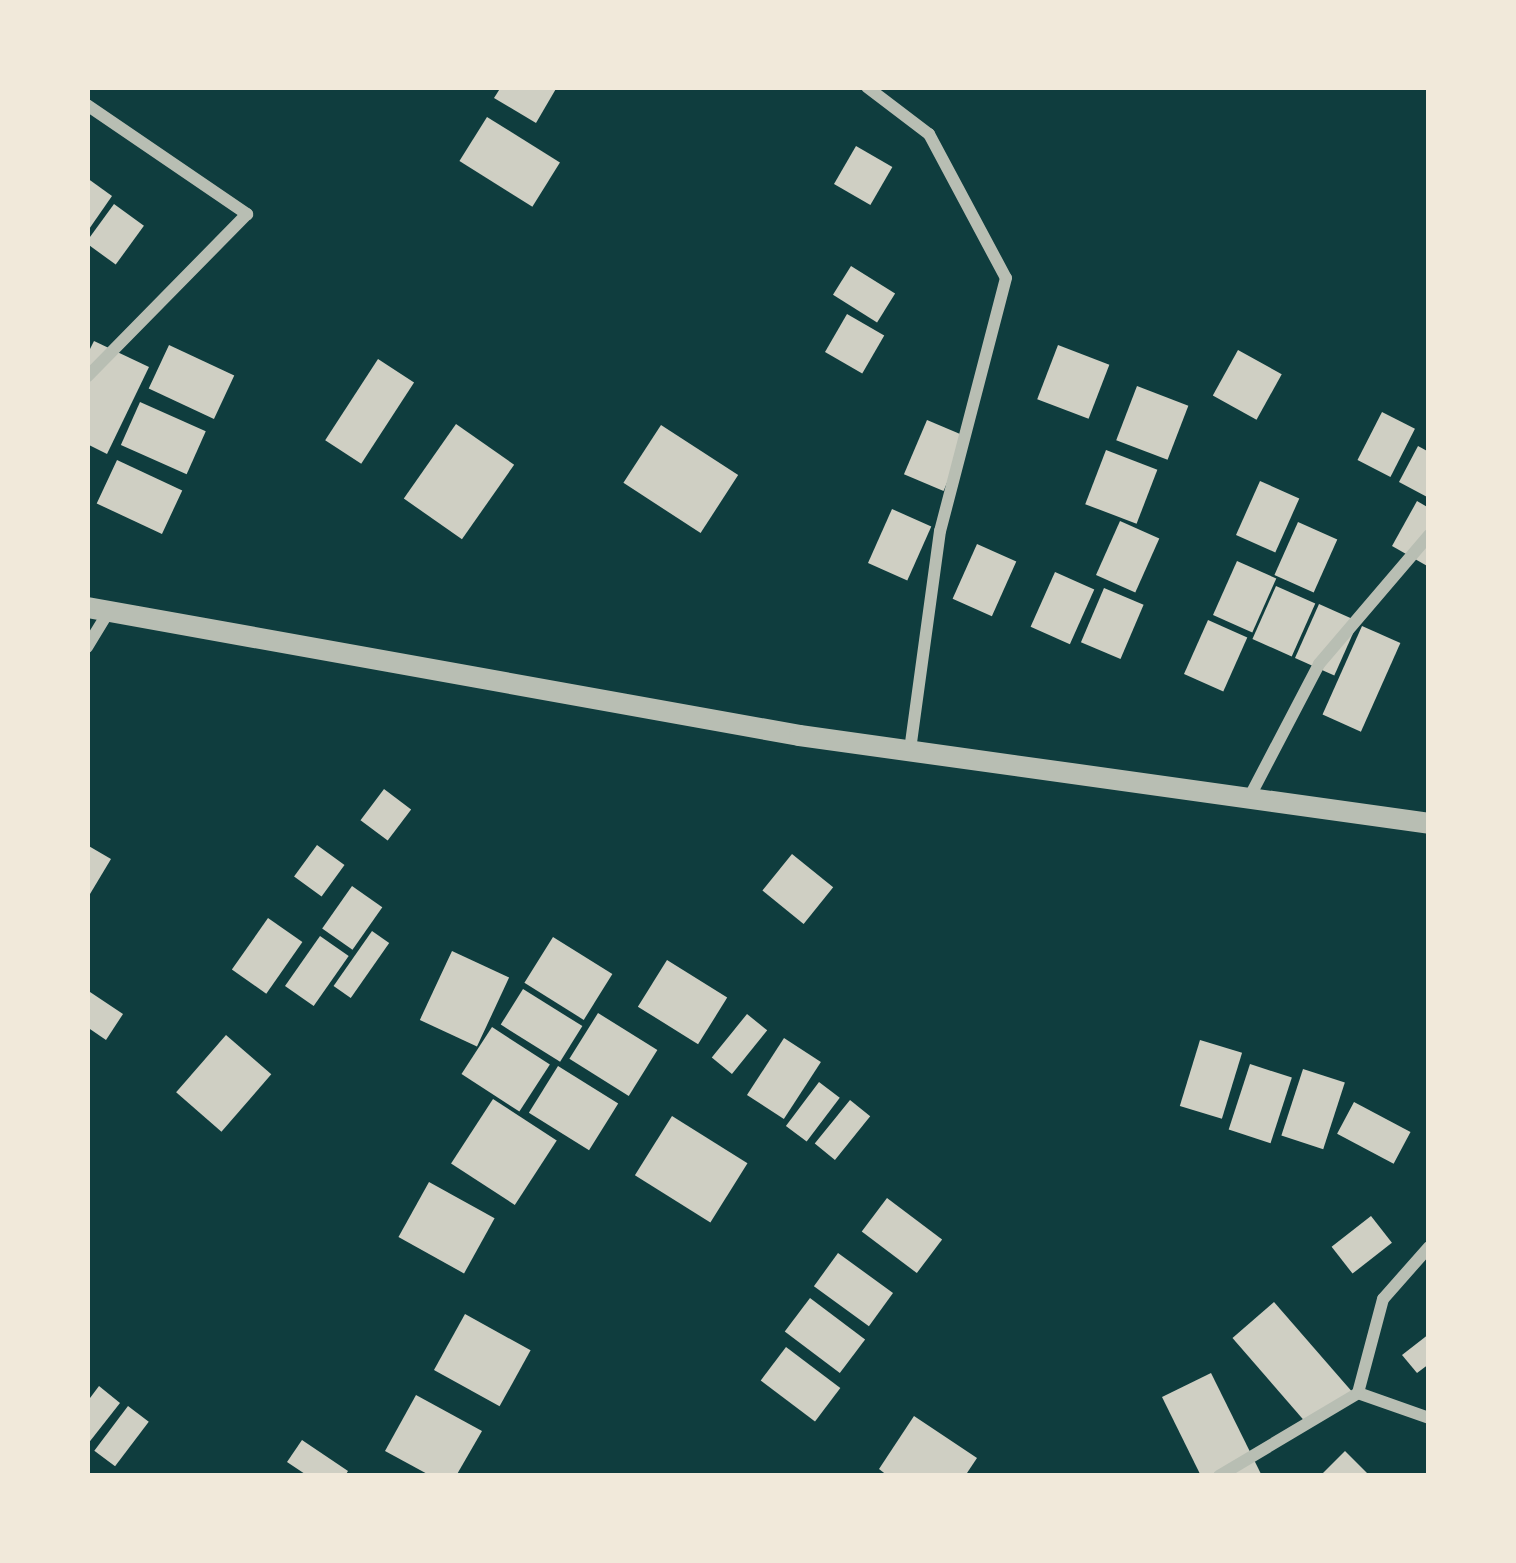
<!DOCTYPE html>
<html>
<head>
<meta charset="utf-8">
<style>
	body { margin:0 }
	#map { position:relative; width:1516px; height:1563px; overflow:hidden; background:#0f3d3e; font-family:"Source Sans 3",sans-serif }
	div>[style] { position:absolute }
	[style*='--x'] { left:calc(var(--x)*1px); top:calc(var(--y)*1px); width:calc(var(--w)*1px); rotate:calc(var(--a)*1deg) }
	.building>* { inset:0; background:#cfcfc3; transform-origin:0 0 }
	.minor>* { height:12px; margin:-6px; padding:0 6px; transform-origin:6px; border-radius:6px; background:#b8beb3 }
	.tertiary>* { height:21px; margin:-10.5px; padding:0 10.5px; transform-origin:10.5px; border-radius:10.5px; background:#b8beb3 }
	span { translate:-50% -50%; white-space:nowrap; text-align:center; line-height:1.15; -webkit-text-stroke:12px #f1e9da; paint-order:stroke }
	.frame { position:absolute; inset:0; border:90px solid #f1e9da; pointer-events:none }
</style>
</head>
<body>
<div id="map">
	<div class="building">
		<div style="clip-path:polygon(501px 87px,557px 87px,536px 123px,494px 98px)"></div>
		<div style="left:487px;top:117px;width:86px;height:52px;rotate:32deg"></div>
		<div style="left:856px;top:146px;width:42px;height:44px;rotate:30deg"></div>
		<div style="clip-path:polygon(87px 178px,112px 196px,87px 232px)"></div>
		<div style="left:114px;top:204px;width:37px;height:48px;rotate:36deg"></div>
		<div style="left:851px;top:266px;width:52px;height:34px;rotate:32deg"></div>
		<div style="left:847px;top:314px;width:43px;height:44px;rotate:30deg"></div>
		<div style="clip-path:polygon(94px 341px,149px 367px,107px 454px,87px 444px,87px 355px)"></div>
		<div style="left:169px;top:345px;width:72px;height:48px;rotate:25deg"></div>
		<div style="left:1058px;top:345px;width:55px;height:58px;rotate:21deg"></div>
		<div style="left:1238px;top:350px;width:50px;height:52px;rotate:29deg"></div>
		<div style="left:378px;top:359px;width:43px;height:97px;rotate:33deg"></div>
		<div style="left:1137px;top:386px;width:55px;height:58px;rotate:21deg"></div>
		<div style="left:140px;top:402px;width:72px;height:47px;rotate:24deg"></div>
		<div style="left:1382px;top:412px;width:37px;height:54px;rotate:27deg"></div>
		<div style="left:927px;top:420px;width:43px;height:59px;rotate:23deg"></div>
		<div style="left:456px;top:424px;width:71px;height:91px;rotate:35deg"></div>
		<div style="left:661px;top:425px;width:92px;height:69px;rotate:33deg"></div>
		<div style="clip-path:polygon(1418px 446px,1429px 452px,1429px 498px,1399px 482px)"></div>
		<div style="left:1106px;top:450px;width:55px;height:58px;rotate:21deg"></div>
		<div style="left:117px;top:460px;width:72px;height:48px;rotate:25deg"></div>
		<div style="left:1260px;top:481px;width:43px;height:59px;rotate:24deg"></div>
		<div style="clip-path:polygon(1417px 501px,1429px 508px,1429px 567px,1392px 546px)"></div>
		<div style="left:892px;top:509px;width:43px;height:59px;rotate:24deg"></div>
		<div style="left:1120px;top:521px;width:43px;height:59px;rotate:24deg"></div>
		<div style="left:1298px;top:522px;width:43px;height:58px;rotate:24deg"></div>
		<div style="left:977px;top:544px;width:43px;height:60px;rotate:24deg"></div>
		<div style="left:1237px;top:561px;width:43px;height:59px;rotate:24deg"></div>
		<div style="left:1055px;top:572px;width:43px;height:60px;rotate:24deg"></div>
		<div style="left:1276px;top:586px;width:43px;height:58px;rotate:24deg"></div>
		<div style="left:1104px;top:588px;width:43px;height:59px;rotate:23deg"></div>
		<div style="left:1319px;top:604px;width:43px;height:59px;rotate:24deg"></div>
		<div style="left:1208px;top:620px;width:43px;height:59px;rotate:24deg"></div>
		<div style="left:1362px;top:626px;width:42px;height:97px;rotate:24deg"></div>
		<div style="left:384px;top:789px;width:34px;height:39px;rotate:37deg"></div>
		<div style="clip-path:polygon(87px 845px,111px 859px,87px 899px)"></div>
		<div style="left:317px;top:845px;width:34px;height:39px;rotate:36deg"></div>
		<div style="left:792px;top:854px;width:53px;height:47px;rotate:39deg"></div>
		<div style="left:352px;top:886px;width:37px;height:52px;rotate:35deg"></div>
		<div style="left:268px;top:918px;width:42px;height:63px;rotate:35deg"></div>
		<div style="left:372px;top:931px;width:21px;height:67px;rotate:35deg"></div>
		<div style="left:320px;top:936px;width:35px;height:61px;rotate:35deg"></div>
		<div style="left:553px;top:937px;width:70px;height:54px;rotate:32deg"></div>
		<div style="left:452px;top:951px;width:63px;height:76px;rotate:25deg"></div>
		<div style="left:667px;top:960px;width:71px;height:55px;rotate:32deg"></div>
		<div style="left:523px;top:989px;width:70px;height:42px;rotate:32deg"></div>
		<div style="clip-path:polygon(87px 990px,123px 1014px,106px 1040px,87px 1027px)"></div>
		<div style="left:598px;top:1013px;width:70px;height:54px;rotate:32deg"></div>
		<div style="left:747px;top:1014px;width:26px;height:56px;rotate:39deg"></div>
		<div style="left:492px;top:1027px;width:69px;height:56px;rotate:33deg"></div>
		<div style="left:226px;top:1035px;width:60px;height:76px;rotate:41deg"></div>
		<div style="left:784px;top:1038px;width:44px;height:68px;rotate:33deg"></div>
		<div style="left:1200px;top:1040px;width:44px;height:69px;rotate:17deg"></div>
		<div style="left:1250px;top:1064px;width:44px;height:69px;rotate:18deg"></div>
		<div style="left:558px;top:1066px;width:71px;height:55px;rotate:32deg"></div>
		<div style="left:1303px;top:1069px;width:44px;height:70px;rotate:18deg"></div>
		<div style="left:819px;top:1082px;width:26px;height:55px;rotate:37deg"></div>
		<div style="left:493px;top:1099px;width:76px;height:77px;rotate:33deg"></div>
		<div style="left:850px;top:1100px;width:26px;height:56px;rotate:39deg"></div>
		<div style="left:1354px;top:1102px;width:64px;height:36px;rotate:28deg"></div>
		<div style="left:672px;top:1116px;width:89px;height:70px;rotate:32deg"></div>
		<div style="left:429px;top:1182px;width:75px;height:63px;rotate:29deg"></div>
		<div style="left:887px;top:1198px;width:69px;height:42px;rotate:37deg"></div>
		<div style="left:1371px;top:1216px;width:34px;height:50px;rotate:52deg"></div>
		<div style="left:838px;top:1253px;width:68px;height:41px;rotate:36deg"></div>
		<div style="left:810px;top:1298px;width:69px;height:42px;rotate:37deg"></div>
		<div style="left:1274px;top:1302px;width:118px;height:55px;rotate:49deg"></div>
		<div style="left:465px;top:1314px;width:75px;height:64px;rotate:29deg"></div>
		<div style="clip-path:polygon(1429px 1334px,1429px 1364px,1417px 1373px,1402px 1355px)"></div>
		<div style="left:786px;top:1347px;width:68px;height:42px;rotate:37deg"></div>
		<div style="clip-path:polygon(1211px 1373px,1262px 1476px,1201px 1476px,1162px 1397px)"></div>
		<div style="clip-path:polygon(99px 1386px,120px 1403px,87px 1445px,87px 1402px)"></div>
		<div style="clip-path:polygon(416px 1395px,482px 1431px,456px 1476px,431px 1476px,385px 1451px)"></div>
		<div style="left:128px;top:1406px;width:26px;height:56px;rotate:37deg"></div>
		<div style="clip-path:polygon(914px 1416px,977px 1458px,965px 1476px,888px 1476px,879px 1469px)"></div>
		<div style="clip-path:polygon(302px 1440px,348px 1471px,345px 1476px,308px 1476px,287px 1462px)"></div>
		<div style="clip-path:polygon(1345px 1451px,1370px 1476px,1320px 1476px)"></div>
	</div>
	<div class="minor">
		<div style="--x:867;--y:87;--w:78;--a:37.2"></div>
		<div style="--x:929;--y:134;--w:163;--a:61.9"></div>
		<div style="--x:1006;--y:278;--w:261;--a:104.6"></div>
		<div style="--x:940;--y:531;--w:222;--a:97.8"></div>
		<div style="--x:87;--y:105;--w:194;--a:34.3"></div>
		<div style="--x:247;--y:214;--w:228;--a:134.5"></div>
		<div style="--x:87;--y:647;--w:42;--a:-58.6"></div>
		<div style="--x:1249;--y:798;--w:151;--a:-62.4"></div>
		<div style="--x:1319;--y:664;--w:170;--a:-49.5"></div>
		<div style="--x:1429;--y:1247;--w:69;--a:131.5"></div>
		<div style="--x:1383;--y:1299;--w:97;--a:104.9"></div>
		<div style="--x:1358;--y:1393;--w:75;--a:19.4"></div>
		<div style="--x:1219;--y:1476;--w:162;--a:-30.8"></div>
	</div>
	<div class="tertiary">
		<div style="--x:87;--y:607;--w:723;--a:10.19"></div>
		<div style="--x:799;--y:735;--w:636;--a:7.95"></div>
	</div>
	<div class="frame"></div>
</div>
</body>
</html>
